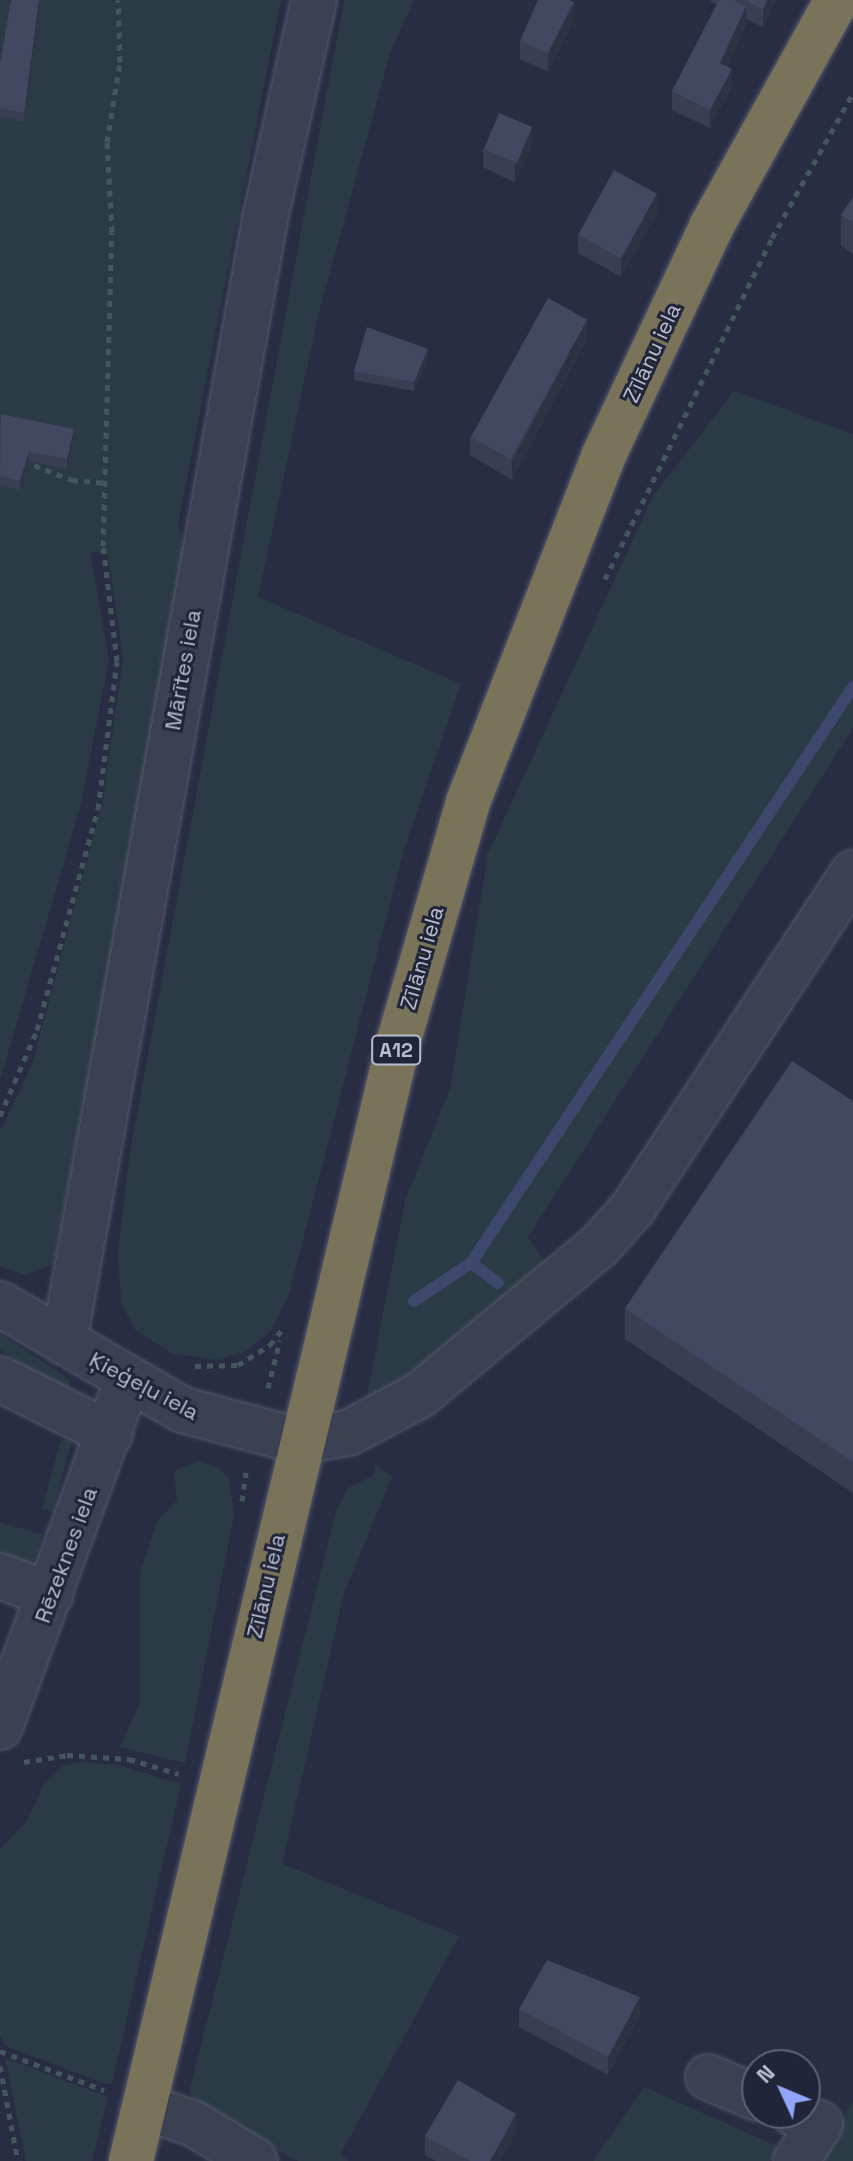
<!DOCTYPE html>
<html>
<head>
<meta charset="utf-8">
<style>
	body { margin:0 }
	#map { position:relative; width:853px; height:2161px; overflow:hidden; background:#282d44; font-family:"Space Grotesk",sans-serif }
	div>[style] { position:absolute }
	[style*='--x'] { left:calc(var(--x)*1px); top:calc(var(--y)*1px); width:calc(var(--w)*1px); rotate:calc(var(--a)*1deg) }
	.green>* { inset:0; background:#2a3b45; transform-origin:0 0 }
	.stream>* { height:12px; margin:-6px; padding:0 6px; transform-origin:6px; border-radius:6px; background:#3e476c }
	.path>* { height:5px; margin-top:-2.5px; transform-origin:0; background:repeating-linear-gradient(90deg,#45575e 0 6px,transparent 0 12px) }
	.roads { filter:drop-shadow(0 0 2px #55586b) drop-shadow(0 0 2px #55586b) }
	.minor>* { height:44px; margin:-22px; padding:0 22px; transform-origin:22px; border-radius:22px; background:#3c4053 }
	.highway>* { height:44px; margin:-22px; padding:0 22px; transform-origin:22px; border-radius:22px; background:#797459 }
	.wall>* { inset:0; background:#393e53 }
	.shaded-wall>* { inset:0; background:#2e3244 }
	.building>* { inset:0; background:#424861; transform-origin:0 0 }
	span { translate:-50% -50%; white-space:nowrap; text-align:center; line-height:1.15; -webkit-text-stroke:6px #212539; paint-order:stroke }
	.shield-label span { padding:2px 6px; background:#212539; border:2px solid; border-radius:6px; -webkit-text-stroke-width:0 }
	.shield-label { font-size:20px; color:#babdcd; font-weight:700 }
	.street-label { font-size:22px; color:#babdcd }
	.north { position:absolute; left:741px; top:2049px; width:80px; height:80px; box-sizing:border-box; background:#212539; border:2px solid #5e6274; border-radius:50%; rotate:314deg; font-size:22px; font-weight:700; line-height:32px; text-align:center; color:#babdcd }
	.north::after { content:''; display:block; margin:auto; width:28px; height:36px; background:#94a4f8; clip-path:polygon(50% 0,100% 100%,50% 72%,0 100%) }
</style>
</head>
<body>
<div id="map">
	<div class="green">
		<div style="clip-path:polygon(0 0,281px 0,178px 524px,187px 559px,53px 1264px,25px 1275px,0 1266px,0 1131px,32px 1065px,102px 805px,123px 658px,108px 555px,90px 551px,109px 660px,80px 808px,0 1080px)"></div>
		<div style="clip-path:polygon(344px 0,414px 0,391px 50px,318px 316px,258px 597px,461px 684px,404px 849px,289px 1294px,271px 1331px,246px 1351px,219px 1360px,171px 1353px,135px 1330px,121px 1302px,118px 1251px,130px 1152px)"></div>
		<div style="clip-path:polygon(734px 391px,853px 434px,853px 728px,528px 1237px,549px 1267px,382px 1401px,367px 1396px,405px 1201px,450px 1089px,488px 854px,653px 496px)"></div>
		<div style="clip-path:polygon(0 1334px,71px 1380px,67px 1392px,9px 1369px,15px 1358px,0 1350px)"></div>
		<div style="left:61px;top:1439px;width:11px;height:72px;rotate:15deg"></div>
		<div style="clip-path:polygon(199px 1461px,219px 1468px,229px 1479px,234px 1516px,185px 1763px,120px 1747px,140px 1703px,140px 1573px,158px 1520px,177px 1500px,174px 1471px)"></div>
		<div style="clip-path:polygon(375px 1464px,392px 1477px,344px 1593px,282px 1864px,459px 1936px,340px 2155px,349px 2161px,298px 2161px,206px 2110px,189px 2093px,337px 1508px,348px 1488px,374px 1475px)"></div>
		<div style="clip-path:polygon(0 1522px,43px 1535px,32px 1566px,0 1553px)"></div>
		<div style="clip-path:polygon(80px 1762px,118px 1765px,181px 1784px,112px 2083px,106px 2084px,5px 2046px,0 2035px,0 1849px,26px 1822px,44px 1785px,63px 1766px)"></div>
		<div style="clip-path:polygon(5px 2058px,108px 2097px,92px 2161px,26px 2161px)"></div>
		<div style="clip-path:polygon(644px 2087px,779px 2147px,770px 2161px,593px 2161px)"></div>
		<div style="clip-path:polygon(853px 2101px,853px 2161px,815px 2161px)"></div>
	</div>
	<div class="stream">
		<div style="--x:498;--y:1283;--w:34;--a:-143"></div>
		<div style="--x:471;--y:1263;--w:691;--a:-56.45"></div>
		<div style="--x:414;--y:1301;--w:69;--a:-33.7"></div>
	</div>
	<div class="path">
		<div style="--x:23;--y:461;--w:53;--a:21.2"></div>
		<div style="--x:72;--y:480;--w:32;--a:5"></div>
		<div style="--x:605;--y:579;--w:380;--a:-63.9"></div>
		<div style="--x:772;--y:238;--w:166;--a:-60.8"></div>
		<div style="--x:0;--y:1116;--w:94;--a:-66.7"></div>
		<div style="--x:37;--y:1030;--w:229;--a:-74.6"></div>
		<div style="--x:98;--y:809;--w:149;--a:-82.7"></div>
		<div style="--x:117;--y:661;--w:116;--a:-96.9"></div>
		<div style="--x:103;--y:546;--w:314;--a:-88.4"></div>
		<div style="--x:112;--y:232;--w:90;--a:-93.2"></div>
		<div style="--x:107;--y:142;--w:81;--a:-80.8"></div>
		<div style="--x:120;--y:62;--w:62;--a:-91.8"></div>
		<div style="--x:195;--y:1366;--w:43;--a:-1.3"></div>
		<div style="--x:238;--y:1365;--w:38;--a:-32"></div>
		<div style="--x:270;--y:1345;--w:24;--a:-52"></div>
		<div style="--x:268;--y:1388;--w:49;--a:-76"></div>
		<div style="--x:242;--y:1501;--w:29;--a:-82"></div>
		<div style="--x:24;--y:1762;--w:44;--a:-9.2"></div>
		<div style="--x:67;--y:1755;--w:62;--a:3.7"></div>
		<div style="--x:129;--y:1759;--w:52;--a:16.7"></div>
		<div style="--x:0;--y:2051;--w:111;--a:20.6"></div>
		<div style="--x:0;--y:2066;--w:97;--a:79.3"></div>
	</div>
	<div class="roads">
		<div class="minor">
			<div style="--x:0;--y:1304;--w:211;--a:30.1"></div>
			<div style="--x:183;--y:1410;--w:120;--a:15"></div>
			<div style="--x:299;--y:1441;--w:50;--a:-9.3"></div>
			<div style="--x:348;--y:1433;--w:81;--a:-27.8"></div>
			<div style="--x:420;--y:1395;--w:233;--a:-39.8"></div>
			<div style="--x:599;--y:1246;--w:51;--a:-48.2"></div>
			<div style="--x:633;--y:1208;--w:401;--a:-56.7"></div>
			<div style="--x:64;--y:1342;--w:1141;--a:-79.85"></div>
			<div style="--x:265;--y:219;--w:224;--a:-77.4"></div>
			<div style="--x:0;--y:1379;--w:123;--a:26.6"></div>
			<div style="--x:0;--y:1576;--w:54;--a:20.4"></div>
			<div style="--x:0;--y:1727;--w:369;--a:-69.8"></div>
			<div style="--x:708;--y:2077;--w:53;--a:23.2"></div>
			<div style="--x:145;--y:2107;--w:52;--a:19.1"></div>
			<div style="--x:194;--y:2124;--w:71;--a:31.2"></div>
			<div style="--x:794;--y:2113;--w:28;--a:23"></div>
			<div style="--x:820;--y:2124;--w:44;--a:123"></div>
		</div>
		<div class="highway">
			<div style="--x:131;--y:2161;--w:1153;--a:-76.55"></div>
			<div style="--x:399;--y:1040;--w:248;--a:-73.8"></div>
			<div style="--x:468;--y:802;--w:370;--a:-68.6"></div>
			<div style="--x:603;--y:457;--w:254;--a:-64.8"></div>
			<div style="--x:711;--y:227;--w:260;--a:-61"></div>
		</div>
	</div>
	<div class="wall">
		<div style="clip-path:polygon(711px 0,776px 0,763px 27px,746px 19px,746px 25px,727px 66px,732px 87px,710px 128px,672px 110px,672px 91px,717px 4px,711px 2px)"></div>
		<div style="clip-path:polygon(39px 10px,24px 122px,0 117px,0 64px)"></div>
		<div style="clip-path:polygon(574px 20px,548px 72px,520px 59px,520px 41px)"></div>
		<div style="clip-path:polygon(532px 145px,515px 183px,483px 167px,483px 149px)"></div>
		<div style="clip-path:polygon(853px 197px,853px 254px,841px 246px,841px 215px)"></div>
		<div style="clip-path:polygon(657px 213px,621px 277px,578px 253px,578px 235px)"></div>
		<div style="clip-path:polygon(587px 339px,512px 480px,470px 455px,470px 437px)"></div>
		<div style="clip-path:polygon(428px 359px,414px 391px,354px 380px,354px 371px)"></div>
		<div style="clip-path:polygon(0 417px,74px 438px,67px 469px,29px 461px,20px 490px,0 485px)"></div>
		<div style="clip-path:polygon(853px 1101px,853px 1493px,625px 1339px,625px 1308px)"></div>
		<div style="clip-path:polygon(519px 2009px,640px 2015px,608px 2075px,519px 2027px)"></div>
		<div style="clip-path:polygon(516px 2132px,500px 2161px,436px 2161px,425px 2155px,425px 2136px)"></div>
	</div>
	<div class="shaded-wall">
		<div style="clip-path:polygon(39px 0,39px 10px,24px 122px,24px 113px)"></div>
		<div style="clip-path:polygon(767px 0,776px 0,763px 27px,763px 9px)"></div>
		<div style="clip-path:polygon(574px 2px,574px 20px,548px 72px,548px 53px)"></div>
		<div style="clip-path:polygon(746px 6px,746px 25px,720px 81px,720px 63px)"></div>
		<div style="clip-path:polygon(732px 69px,732px 87px,710px 128px,710px 110px)"></div>
		<div style="clip-path:polygon(532px 127px,532px 145px,515px 183px,515px 164px)"></div>
		<div style="clip-path:polygon(657px 194px,657px 213px,621px 277px,621px 259px)"></div>
		<div style="clip-path:polygon(587px 320px,587px 339px,512px 480px,512px 461px)"></div>
		<div style="clip-path:polygon(428px 349px,428px 359px,414px 391px,414px 382px)"></div>
		<div style="clip-path:polygon(74px 429px,74px 438px,67px 469px,67px 459px)"></div>
		<div style="clip-path:polygon(29px 452px,29px 461px,20px 490px,20px 481px)"></div>
		<div style="clip-path:polygon(640px 1997px,640px 2015px,608px 2075px,608px 2057px)"></div>
		<div style="clip-path:polygon(516px 2114px,516px 2132px,500px 2161px,490px 2161px)"></div>
	</div>
	<div class="building">
		<div style="clip-path:polygon(11px 0,39px 0,24px 113px,0 108px,0 64px)"></div>
		<div style="clip-path:polygon(538px 0,569px 0,574px 2px,548px 53px,520px 41px)"></div>
		<div style="clip-path:polygon(719px 0,733px 0,746px 6px,720px 63px,732px 69px,710px 110px,672px 91px)"></div>
		<div style="clip-path:polygon(745px 0,767px 0,763px 9px)"></div>
		<div style="left:499px;top:113px;width:36px;height:39px;rotate:23deg"></div>
		<div style="left:614px;top:170px;width:49px;height:74px;rotate:29deg"></div>
		<div style="clip-path:polygon(853px 197px,853px 223px,841px 215px)"></div>
		<div style="left:548px;top:298px;width:45px;height:159px;rotate:29deg"></div>
		<div style="clip-path:polygon(367px 327px,428px 349px,414px 382px,354px 371px)"></div>
		<div style="clip-path:polygon(1px 414px,74px 429px,67px 459px,29px 452px,20px 481px,0 476px)"></div>
		<div style="clip-path:polygon(792px 1061px,853px 1101px,853px 1462px,625px 1308px)"></div>
		<div style="clip-path:polygon(547px 1960px,640px 1997px,608px 2057px,519px 2009px)"></div>
		<div style="clip-path:polygon(458px 2080px,516px 2114px,490px 2161px,470px 2161px,425px 2136px)"></div>
	</div>
	<div class="shield-label">
		<span style="left:396px;top:1050px">A12</span>
	</div>
	<div class="street-label">
		<span style="left:652px;top:353px;rotate:-65deg">Zīlānu iela</span>
		<span style="left:183px;top:670px;rotate:-80deg">Mārītes iela</span>
		<span style="left:422px;top:958px;rotate:-74deg">Zīlānu iela</span>
		<span style="left:144px;top:1386px;rotate:28deg">Ķieģeļu iela</span>
		<span style="left:66px;top:1555px;rotate:-70deg">Rēzeknes iela</span>
		<span style="left:266px;top:1586px;rotate:-77deg">Zīlānu iela</span>
	</div>
	<div class="north">N</div>
</div>
</body>
</html>
